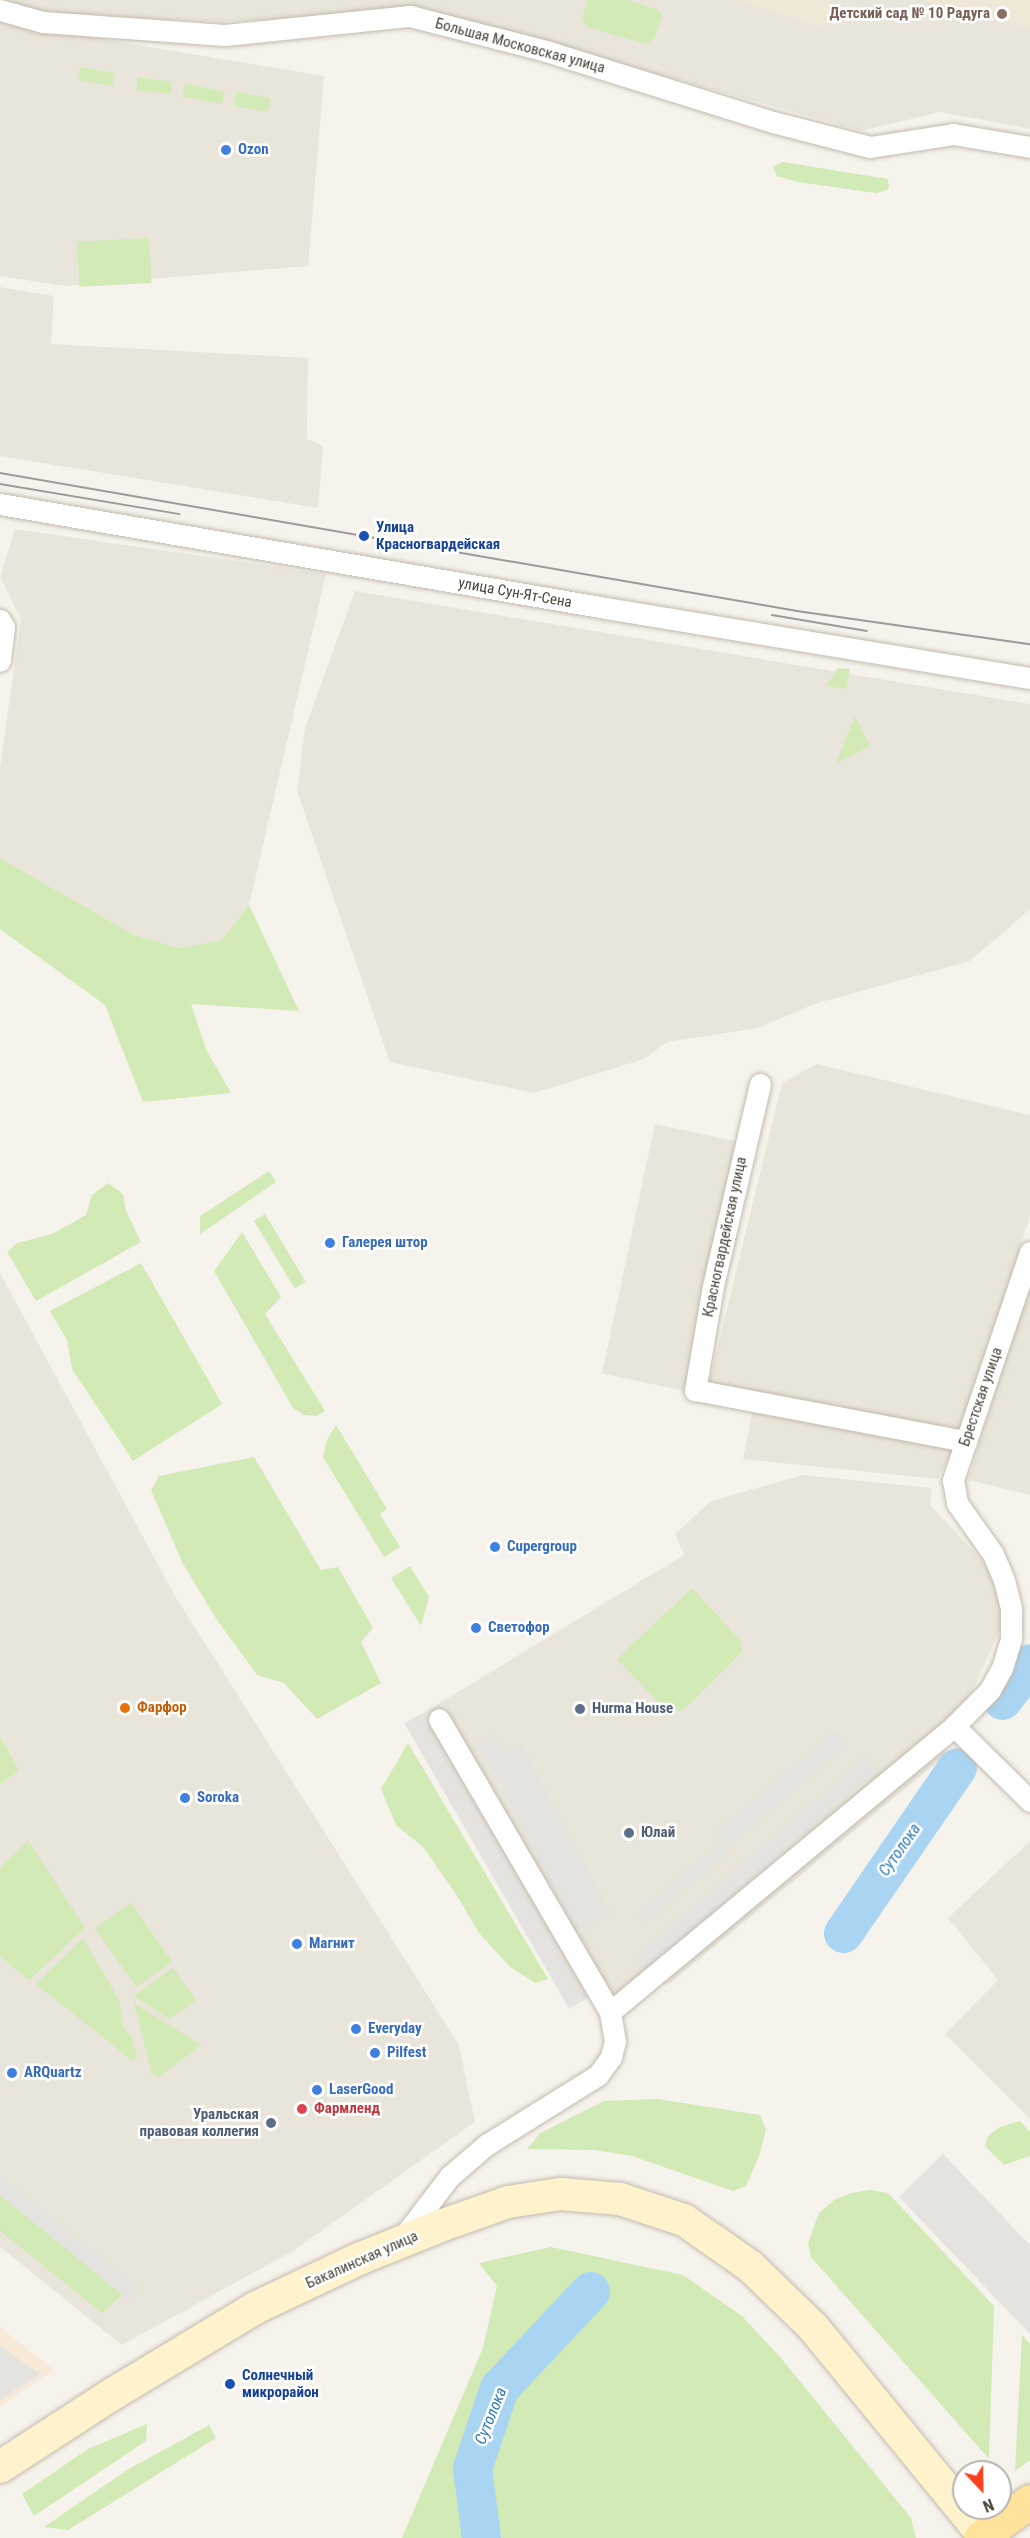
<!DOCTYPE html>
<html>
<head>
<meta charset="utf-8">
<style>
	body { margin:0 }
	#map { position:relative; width:1030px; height:2538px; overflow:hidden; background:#f6f3ec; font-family:"Roboto Condensed",sans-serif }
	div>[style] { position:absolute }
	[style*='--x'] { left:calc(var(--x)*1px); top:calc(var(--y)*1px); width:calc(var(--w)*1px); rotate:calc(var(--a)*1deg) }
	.residential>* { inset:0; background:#eae5da; transform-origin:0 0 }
	.commercial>* { inset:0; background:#f7ead8 }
	.education>* { inset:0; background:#efe8d6 }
	.green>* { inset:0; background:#d2eab5; transform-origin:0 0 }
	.parking>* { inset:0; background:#e5e3e0; transform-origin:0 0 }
	.river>* { height:39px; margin:-19.5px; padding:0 19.5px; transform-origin:19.5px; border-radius:19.5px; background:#a9d4f2 }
	.roads { filter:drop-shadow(0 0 2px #c2bbae) drop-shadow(0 0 2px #c2bbae) }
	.minor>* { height:21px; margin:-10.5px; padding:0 10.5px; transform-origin:10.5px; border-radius:10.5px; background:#fff }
	.secondary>* { height:32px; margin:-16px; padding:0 16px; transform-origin:16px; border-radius:16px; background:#fff3cd }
	.primary>* { height:33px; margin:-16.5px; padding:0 16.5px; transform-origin:16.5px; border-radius:16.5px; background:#ffe39c }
	.tram>* { height:1.5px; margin:-0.75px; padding:0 0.75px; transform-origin:0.75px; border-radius:0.75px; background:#9a9a9a }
	.dots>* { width:16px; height:16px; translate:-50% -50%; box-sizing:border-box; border:3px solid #fff; border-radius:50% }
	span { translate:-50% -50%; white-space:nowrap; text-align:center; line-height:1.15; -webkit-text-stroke:5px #fff; paint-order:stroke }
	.education-label { font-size:15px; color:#785e54; font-weight:700 }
	.right { translate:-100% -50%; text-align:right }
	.street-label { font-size:15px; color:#4b4439 }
	.shop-label { font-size:15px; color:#366cbe; font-weight:700 }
	.left { translate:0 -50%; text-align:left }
	.transit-label { font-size:15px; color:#164399; font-weight:700 }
	.food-label { font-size:15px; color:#c56008; font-weight:700 }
	.service-label { font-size:15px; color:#4e5e75; font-weight:700 }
	.health-label { font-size:15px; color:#be3a42; font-weight:700 }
	.water-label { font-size:16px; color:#2e7ab2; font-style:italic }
	.north { position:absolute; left:952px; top:2460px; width:60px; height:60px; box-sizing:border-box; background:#fff; border:2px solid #b7b4b0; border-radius:50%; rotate:158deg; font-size:16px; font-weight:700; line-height:24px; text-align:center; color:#4b4439 }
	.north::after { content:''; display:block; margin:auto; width:21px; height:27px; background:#fc3f1d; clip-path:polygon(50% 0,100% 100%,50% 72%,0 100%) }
</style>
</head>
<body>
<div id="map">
	<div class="residential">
		<div style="clip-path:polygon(0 0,1030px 0,1030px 129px,940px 112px,862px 131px,423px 9px,221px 22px,45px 13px)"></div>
		<div style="clip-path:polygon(0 22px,324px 76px,308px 266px,65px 286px,0 276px)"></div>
		<div style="clip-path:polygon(0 287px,54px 296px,51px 344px,308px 358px,307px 439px,323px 446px,318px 508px,0 456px)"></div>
		<div style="clip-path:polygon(15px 529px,326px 574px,249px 905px,222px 940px,179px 948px,134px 935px,0 858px,0 768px,21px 619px,0 577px)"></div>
		<div style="clip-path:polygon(355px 591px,1030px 704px,1030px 909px,970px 961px,814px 1004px,758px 1028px,667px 1042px,644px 1059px,534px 1093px,390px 1062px,297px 791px,305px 728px)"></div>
		<div style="clip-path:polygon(817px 1064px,1030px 1115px,1030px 1216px,961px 1434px,708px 1387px,782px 1083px)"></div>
		<div style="left:655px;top:1124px;width:85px;height:255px;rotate:12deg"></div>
		<div style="clip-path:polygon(0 1273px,175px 1596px,459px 2045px,475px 2122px,293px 2251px,122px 2345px,0 2247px)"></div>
		<div style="clip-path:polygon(1030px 1281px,1030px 1495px,968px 1480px)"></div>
		<div style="clip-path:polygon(754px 1404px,955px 1444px,938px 1479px,743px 1459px)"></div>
		<div style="clip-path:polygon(803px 1475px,932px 1488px,930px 1505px,981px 1559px,992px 1576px,1000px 1598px,1003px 1623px,942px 1758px,670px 1983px,586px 1999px,570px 2008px,405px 1724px,684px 1555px,675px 1534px,711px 1501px)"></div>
		<div style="clip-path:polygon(1030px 1841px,1030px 2119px,945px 2034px,998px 1980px,948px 1918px)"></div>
	</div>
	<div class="commercial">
		<div style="clip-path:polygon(0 2327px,54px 2370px,0 2406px)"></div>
	</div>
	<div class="education">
		<div style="clip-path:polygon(738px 0,833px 0,824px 28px)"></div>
		<div style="clip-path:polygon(920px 0,1030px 0,1030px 29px)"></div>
	</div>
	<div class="green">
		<div style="clip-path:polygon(587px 0,627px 0,659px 10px,662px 16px,654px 39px,646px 44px,587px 27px,582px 19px)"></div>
		<div style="left:80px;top:67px;width:35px;height:13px;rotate:10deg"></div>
		<div style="left:138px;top:77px;width:34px;height:13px;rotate:8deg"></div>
		<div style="left:185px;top:84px;width:40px;height:13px;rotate:10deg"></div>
		<div style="left:236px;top:92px;width:35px;height:14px;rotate:10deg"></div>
		<div style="clip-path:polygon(783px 162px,888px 179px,889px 189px,876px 193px,797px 182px,777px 176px,773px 167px)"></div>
		<div style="left:149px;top:238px;width:45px;height:72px;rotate:87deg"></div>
		<div style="clip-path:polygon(838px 668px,850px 669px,846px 689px,826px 686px)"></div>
		<div style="clip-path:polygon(855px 716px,870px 746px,836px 763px)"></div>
		<div style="clip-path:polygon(0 858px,134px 935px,179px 948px,222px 940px,249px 905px,299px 1011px,191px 1004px,206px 1049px,231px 1093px,143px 1102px,105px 1005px,0 929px)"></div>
		<div style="clip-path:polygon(269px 1171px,276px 1182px,200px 1234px,200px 1216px)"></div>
		<div style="clip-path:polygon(108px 1183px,123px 1194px,126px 1211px,141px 1242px,36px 1301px,7px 1252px,17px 1243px,52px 1234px,86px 1215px,92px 1195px)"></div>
		<div style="left:265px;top:1214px;width:79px;height:13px;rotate:59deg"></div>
		<div style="clip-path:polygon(242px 1232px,281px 1297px,265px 1314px,325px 1411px,317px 1416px,304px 1415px,293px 1408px,214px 1271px)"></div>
		<div style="clip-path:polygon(141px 1263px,222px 1404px,133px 1461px,72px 1369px,67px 1340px,50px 1311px)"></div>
		<div style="clip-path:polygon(336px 1425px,387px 1509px,380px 1514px,400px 1547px,384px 1557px,323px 1457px,327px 1440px)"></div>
		<div style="clip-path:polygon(254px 1457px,321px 1570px,338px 1567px,373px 1628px,361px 1642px,381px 1683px,317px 1719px,284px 1683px,257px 1675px,217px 1620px,183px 1564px,151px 1490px,159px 1476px)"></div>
		<div style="clip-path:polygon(410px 1566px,429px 1597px,421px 1626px,391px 1578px)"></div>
		<div style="clip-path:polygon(692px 1588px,740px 1640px,743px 1651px,683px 1710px,671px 1712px,666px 1710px,617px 1659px)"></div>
		<div style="clip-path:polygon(0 1737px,19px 1770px,0 1784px)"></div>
		<div style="clip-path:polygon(408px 1743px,548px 1979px,535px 1983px,510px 1967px,479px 1933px,456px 1894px,423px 1847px,396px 1825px,381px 1789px)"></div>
		<div style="clip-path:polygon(28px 1840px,85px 1928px,29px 1980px,0 1956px,0 1868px)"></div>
		<div style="left:131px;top:1903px;width:72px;height:44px;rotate:55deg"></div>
		<div style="clip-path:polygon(83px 1938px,119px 2000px,123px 2028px,131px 2035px,137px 2057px,133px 2061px,36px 1984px)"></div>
		<div style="clip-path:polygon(173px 1968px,196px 2000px,170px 2019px,134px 1996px)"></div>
		<div style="clip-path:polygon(134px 2003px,201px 2045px,159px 2077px,152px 2074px)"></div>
		<div style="clip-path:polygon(657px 2099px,760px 2115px,766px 2130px,759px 2156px,746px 2186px,733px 2191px,632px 2156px,595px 2150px,527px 2149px,540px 2133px,604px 2101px)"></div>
		<div style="clip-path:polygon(1020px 2121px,1030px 2132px,1030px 2156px,1004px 2165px,985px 2146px,988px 2136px,1000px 2127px)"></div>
		<div style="clip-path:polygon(870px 2190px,888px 2193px,994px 2306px,989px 2459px,811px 2257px,808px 2243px,819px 2213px,834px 2200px,851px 2193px)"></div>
		<div style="clip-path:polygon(0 2193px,122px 2295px,102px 2313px,0 2231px)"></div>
		<div style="clip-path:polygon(551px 2247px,683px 2275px,742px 2316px,781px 2358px,911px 2518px,916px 2538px,402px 2538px,483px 2348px,497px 2286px,479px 2263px)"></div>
		<div style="clip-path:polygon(1022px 2335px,1030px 2344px,1030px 2460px,1015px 2471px)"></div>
		<div style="clip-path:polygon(147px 2424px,146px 2441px,34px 2516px,22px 2494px,88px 2449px)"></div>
		<div style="clip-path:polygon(209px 2425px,216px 2438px,68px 2530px,44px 2527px,127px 2470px)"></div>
	</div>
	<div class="parking">
		<div style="left:421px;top:1714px;width:329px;height:19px;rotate:60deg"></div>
		<div style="clip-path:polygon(836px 1731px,848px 1745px,728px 1846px,731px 1851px,645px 1923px,637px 1913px,722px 1841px,715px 1832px)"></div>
		<div style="clip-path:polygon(495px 1734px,505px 1752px,522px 1744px,610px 1913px,576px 1931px,478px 1743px)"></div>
		<div style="left:867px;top:1755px;width:18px;height:307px;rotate:49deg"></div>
		<div style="clip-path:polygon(943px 2154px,1030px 2245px,1030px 2334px,899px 2197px)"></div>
		<div style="left:0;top:2176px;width:180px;height:15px;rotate:39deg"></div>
		<div style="clip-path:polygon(0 2346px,40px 2374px,0 2400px)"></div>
	</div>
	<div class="river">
		<div style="--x:1002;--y:1700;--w:46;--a:-52.9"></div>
		<div style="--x:843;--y:1933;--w:201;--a:-55.5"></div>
		<div style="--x:481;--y:2538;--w:71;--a:-97.3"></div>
		<div style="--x:472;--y:2468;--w:84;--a:-71.4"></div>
		<div style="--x:499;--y:2388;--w:133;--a:-46.8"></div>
	</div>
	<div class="roads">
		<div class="minor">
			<div style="--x:0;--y:10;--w:45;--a:15.6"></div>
			<div style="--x:43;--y:22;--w:182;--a:4.1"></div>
			<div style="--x:225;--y:35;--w:186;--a:-5.9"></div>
			<div style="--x:410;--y:16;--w:140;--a:14.4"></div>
			<div style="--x:546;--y:51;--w:238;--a:17.4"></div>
			<div style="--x:773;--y:122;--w:100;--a:14.5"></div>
			<div style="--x:870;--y:147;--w:84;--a:-8.9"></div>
			<div style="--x:953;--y:134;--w:78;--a:9.6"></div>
			<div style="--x:0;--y:504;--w:615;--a:9.74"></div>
			<div style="--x:606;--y:608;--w:430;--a:9.4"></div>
			<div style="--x:0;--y:620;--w:8;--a:60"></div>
			<div style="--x:4;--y:627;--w:34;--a:97"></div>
			<div style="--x:760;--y:1084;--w:207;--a:103.1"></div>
			<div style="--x:713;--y:1286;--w:106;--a:99.8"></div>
			<div style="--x:695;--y:1390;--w:276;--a:10.7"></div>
			<div style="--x:1030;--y:1252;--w:241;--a:108.7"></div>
			<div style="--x:953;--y:1480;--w:23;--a:80"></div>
			<div style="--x:957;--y:1503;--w:62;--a:54.8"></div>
			<div style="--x:993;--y:1554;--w:28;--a:67"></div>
			<div style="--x:1004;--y:1580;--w:30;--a:76"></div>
			<div style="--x:1011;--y:1609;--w:30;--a:90"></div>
			<div style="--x:1011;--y:1639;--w:30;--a:107"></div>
			<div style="--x:1002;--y:1668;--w:25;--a:119"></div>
			<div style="--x:990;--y:1690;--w:51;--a:135"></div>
			<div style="--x:954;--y:1726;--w:107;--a:44.6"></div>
			<div style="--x:610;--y:2012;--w:447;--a:-39.7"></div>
			<div style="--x:401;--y:2240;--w:81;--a:-52.6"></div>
			<div style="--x:450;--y:2176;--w:48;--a:-40.7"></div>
			<div style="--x:486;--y:2145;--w:132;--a:-32"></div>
			<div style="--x:598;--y:2075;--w:22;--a:-54"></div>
			<div style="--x:611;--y:2057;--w:16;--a:-76"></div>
			<div style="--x:615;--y:2041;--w:29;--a:-100"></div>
			<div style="--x:610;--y:2012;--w:339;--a:-120.3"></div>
		</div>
		<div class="secondary">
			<div style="--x:0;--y:2467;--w:132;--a:-33"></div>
			<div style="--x:111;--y:2395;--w:168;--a:-31.1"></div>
			<div style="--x:255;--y:2308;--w:117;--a:-25.3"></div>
			<div style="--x:361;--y:2258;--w:88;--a:-21.9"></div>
			<div style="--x:443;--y:2225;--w:69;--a:-19.5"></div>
			<div style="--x:508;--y:2202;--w:54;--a:-8.6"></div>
			<div style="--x:561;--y:2194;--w:59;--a:4.8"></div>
			<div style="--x:620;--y:2199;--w:67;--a:18.2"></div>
			<div style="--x:684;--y:2220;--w:80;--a:34.9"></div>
			<div style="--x:750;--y:2266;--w:88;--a:44.1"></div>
			<div style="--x:813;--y:2327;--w:269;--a:50.7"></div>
		</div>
		<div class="primary">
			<div style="--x:980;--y:2538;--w:62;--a:-36.5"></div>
		</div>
	</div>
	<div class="tram">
		<div style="--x:0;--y:473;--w:809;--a:9.82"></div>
		<div style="--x:797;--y:611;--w:235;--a:8.1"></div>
		<div style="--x:0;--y:484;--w:182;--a:9.5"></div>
		<div style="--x:772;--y:615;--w:96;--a:9.6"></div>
	</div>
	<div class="dots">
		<div style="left:1002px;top:14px;background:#8d6e63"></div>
		<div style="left:226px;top:150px;background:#3f7fe0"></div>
		<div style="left:364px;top:536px;background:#1a4fb4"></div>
		<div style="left:330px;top:1243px;background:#3f7fe0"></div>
		<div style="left:495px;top:1547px;background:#3f7fe0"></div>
		<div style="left:476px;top:1628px;background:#3f7fe0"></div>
		<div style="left:125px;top:1708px;background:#e8710a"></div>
		<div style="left:580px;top:1709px;background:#5c6f8a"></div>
		<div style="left:185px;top:1798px;background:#3f7fe0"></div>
		<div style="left:629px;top:1833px;background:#5c6f8a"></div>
		<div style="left:297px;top:1944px;background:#3f7fe0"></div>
		<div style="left:356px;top:2029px;background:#3f7fe0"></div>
		<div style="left:375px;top:2053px;background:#3f7fe0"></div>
		<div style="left:12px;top:2073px;background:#3f7fe0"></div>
		<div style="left:317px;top:2090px;background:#3f7fe0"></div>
		<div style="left:302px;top:2109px;background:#e0444e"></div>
		<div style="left:271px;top:2123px;background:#5c6f8a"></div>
		<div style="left:230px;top:2384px;background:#1a4fb4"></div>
	</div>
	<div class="education-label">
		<span class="right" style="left:990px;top:14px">Детский сад № 10 Радуга</span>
	</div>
	<div class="street-label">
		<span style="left:520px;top:46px;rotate:15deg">Большая Московская улица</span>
		<span style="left:515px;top:593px;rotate:10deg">улица Сун-Ят-Сена</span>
		<span style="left:725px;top:1237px;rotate:-78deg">Красногвардейская улица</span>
		<span style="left:981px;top:1397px;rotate:-71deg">Брестская улица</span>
		<span style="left:362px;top:2260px;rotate:-24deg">Бакалинская улица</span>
	</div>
	<div class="shop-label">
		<span class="left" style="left:238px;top:150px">Ozon</span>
		<span class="left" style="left:342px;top:1243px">Галерея штор</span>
		<span class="left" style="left:507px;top:1547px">Cupergroup</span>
		<span class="left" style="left:488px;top:1628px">Светофор</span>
		<span class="left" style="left:197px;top:1798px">Soroka</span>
		<span class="left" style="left:309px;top:1944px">Магнит</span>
		<span class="left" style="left:368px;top:2029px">Everyday</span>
		<span class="left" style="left:387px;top:2053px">Pilfest</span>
		<span class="left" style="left:24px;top:2073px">ARQuartz</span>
		<span class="left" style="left:329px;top:2090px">LaserGood</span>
	</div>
	<div class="transit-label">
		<span class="left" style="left:376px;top:536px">Улица<br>Красногвардейская</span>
		<span class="left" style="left:242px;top:2384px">Солнечный<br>микрорайон</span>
	</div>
	<div class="food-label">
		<span class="left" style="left:137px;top:1708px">Фарфор</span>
	</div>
	<div class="service-label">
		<span class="left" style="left:592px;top:1709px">Hurma House</span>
		<span class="left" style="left:641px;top:1833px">Юлай</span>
		<span class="right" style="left:259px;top:2123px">Уральская<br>правовая коллегия</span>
	</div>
	<div class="health-label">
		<span class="left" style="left:314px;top:2109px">Фармленд</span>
	</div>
	<div class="water-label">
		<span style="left:900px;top:1850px;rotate:-55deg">Сутолока</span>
		<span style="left:491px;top:2416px;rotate:-68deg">Сутолока</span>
	</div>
	<div class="north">N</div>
</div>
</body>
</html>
